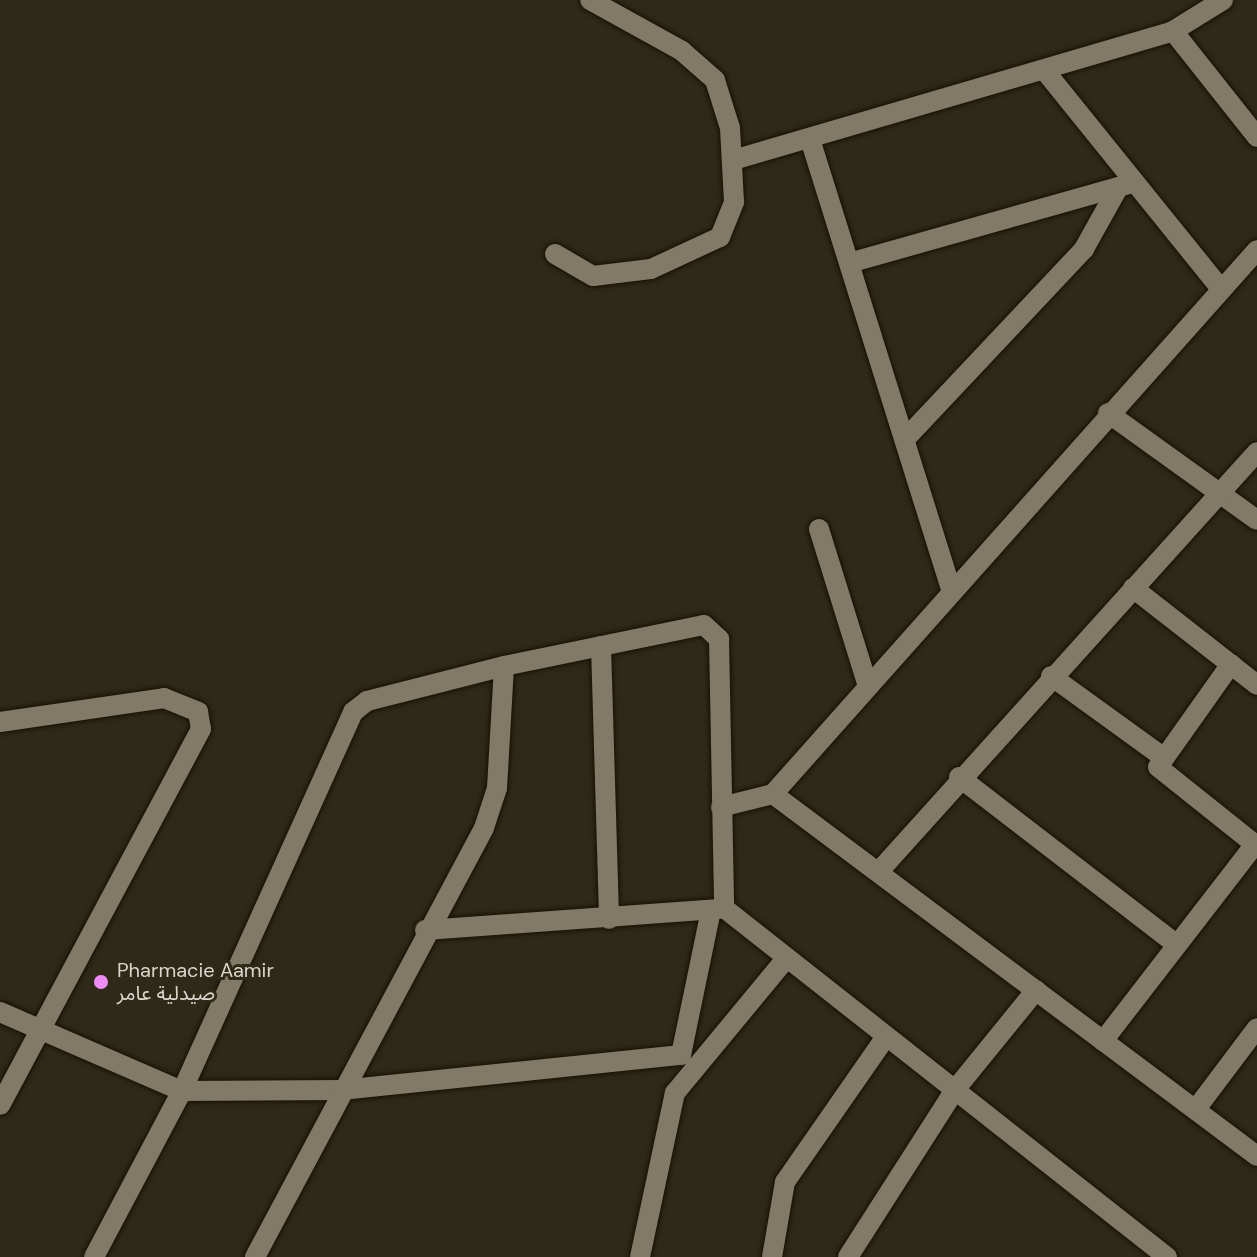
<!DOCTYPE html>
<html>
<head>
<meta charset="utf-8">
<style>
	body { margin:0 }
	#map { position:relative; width:1257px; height:1257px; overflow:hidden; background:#2f2918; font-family:"DM Sans","Noto Sans Arabic",sans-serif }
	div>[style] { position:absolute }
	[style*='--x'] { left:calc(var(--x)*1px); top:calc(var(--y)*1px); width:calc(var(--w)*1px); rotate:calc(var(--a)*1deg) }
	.roads { filter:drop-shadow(0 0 2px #171103) drop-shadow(0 0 2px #171103) }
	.street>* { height:20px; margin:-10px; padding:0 10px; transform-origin:10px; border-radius:10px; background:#817a67 }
	.dots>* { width:22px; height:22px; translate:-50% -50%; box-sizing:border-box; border:4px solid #2f2918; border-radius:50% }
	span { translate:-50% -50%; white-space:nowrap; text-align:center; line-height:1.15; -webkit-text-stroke:6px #2f2918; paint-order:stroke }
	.poi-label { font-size:20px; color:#dbd7cc }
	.left { translate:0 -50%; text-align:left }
</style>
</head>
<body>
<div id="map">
	<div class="roads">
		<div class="street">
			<div style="--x:1173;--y:31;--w:135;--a:51.6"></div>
			<div style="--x:1045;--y:71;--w:277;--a:51.1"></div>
			<div style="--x:810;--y:139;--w:472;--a:72.6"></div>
			<div style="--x:733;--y:160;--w:459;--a:-16.3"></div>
			<div style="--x:1173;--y:31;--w:59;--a:-31.8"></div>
			<div style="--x:555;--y:254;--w:44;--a:30.1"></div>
			<div style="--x:593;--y:276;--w:58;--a:-6.9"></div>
			<div style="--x:651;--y:269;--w:76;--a:-24.9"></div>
			<div style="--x:720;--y:237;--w:38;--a:-68"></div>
			<div style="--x:734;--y:202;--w:74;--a:-93.1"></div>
			<div style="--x:730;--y:128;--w:50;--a:-107.4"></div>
			<div style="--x:715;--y:80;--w:44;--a:-138.7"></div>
			<div style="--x:682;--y:51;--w:105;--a:-151"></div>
			<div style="--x:853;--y:262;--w:290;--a:-15.8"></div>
			<div style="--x:1108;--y:413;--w:183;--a:35.7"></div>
			<div style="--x:906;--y:438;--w:260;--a:-46.7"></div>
			<div style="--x:1084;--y:249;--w:70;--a:-60.9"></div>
			<div style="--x:819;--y:529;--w:161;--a:72.7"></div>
			<div style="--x:1133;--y:588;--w:157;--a:38"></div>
			<div style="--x:601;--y:646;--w:273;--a:88.3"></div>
			<div style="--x:1231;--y:664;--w:126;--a:125.3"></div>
			<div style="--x:1158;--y:767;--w:127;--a:38.6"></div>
			<div style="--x:1051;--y:676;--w:135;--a:35.9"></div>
			<div style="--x:0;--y:722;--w:166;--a:-8.3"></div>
			<div style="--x:164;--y:698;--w:37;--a:22"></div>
			<div style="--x:198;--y:712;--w:17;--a:80"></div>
			<div style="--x:201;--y:729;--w:426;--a:118.1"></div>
			<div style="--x:959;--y:777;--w:275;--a:37.6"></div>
			<div style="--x:773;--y:794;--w:604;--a:36.79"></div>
			<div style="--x:721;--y:807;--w:54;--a:-14"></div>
			<div style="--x:773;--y:794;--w:728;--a:-48.34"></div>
			<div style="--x:881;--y:869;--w:561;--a:-47.96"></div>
			<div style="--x:425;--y:930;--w:296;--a:-4.1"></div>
			<div style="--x:0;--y:1012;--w:198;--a:23.5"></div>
			<div style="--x:182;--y:1091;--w:159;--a:-0.4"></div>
			<div style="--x:341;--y:1090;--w:342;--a:-5.9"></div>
			<div style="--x:681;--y:1055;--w:148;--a:-78.3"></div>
			<div style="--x:1103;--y:1041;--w:249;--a:-52.3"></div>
			<div style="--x:1196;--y:1109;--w:101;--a:-53"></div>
			<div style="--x:94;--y:1257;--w:188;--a:-62.1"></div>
			<div style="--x:182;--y:1091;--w:416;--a:-65.7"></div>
			<div style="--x:353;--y:712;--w:18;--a:-38"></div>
			<div style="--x:367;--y:701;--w:141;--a:-14.3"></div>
			<div style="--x:504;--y:666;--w:204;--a:-11.6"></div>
			<div style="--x:704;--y:625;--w:21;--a:43"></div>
			<div style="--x:719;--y:639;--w:269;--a:88.9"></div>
			<div style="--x:724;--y:908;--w:564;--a:38.23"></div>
			<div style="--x:255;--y:1257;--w:486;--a:-61.9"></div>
			<div style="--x:484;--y:828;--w:42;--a:-72"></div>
			<div style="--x:497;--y:788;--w:122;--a:-86.7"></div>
			<div style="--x:640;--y:1257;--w:168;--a:-78"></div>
			<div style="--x:675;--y:1093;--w:173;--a:-50.4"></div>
			<div style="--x:772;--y:1257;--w:76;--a:-80.2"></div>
			<div style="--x:785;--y:1182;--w:175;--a:-55.2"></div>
			<div style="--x:848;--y:1257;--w:197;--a:-57.4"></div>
			<div style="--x:954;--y:1091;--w:130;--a:-50.9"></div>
		</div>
	</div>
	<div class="dots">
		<div style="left:101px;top:982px;background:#ef8bf7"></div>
	</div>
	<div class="poi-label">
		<span class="left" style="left:117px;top:982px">Pharmacie Aamir<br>صيدلية عامر</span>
	</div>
</div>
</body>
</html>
